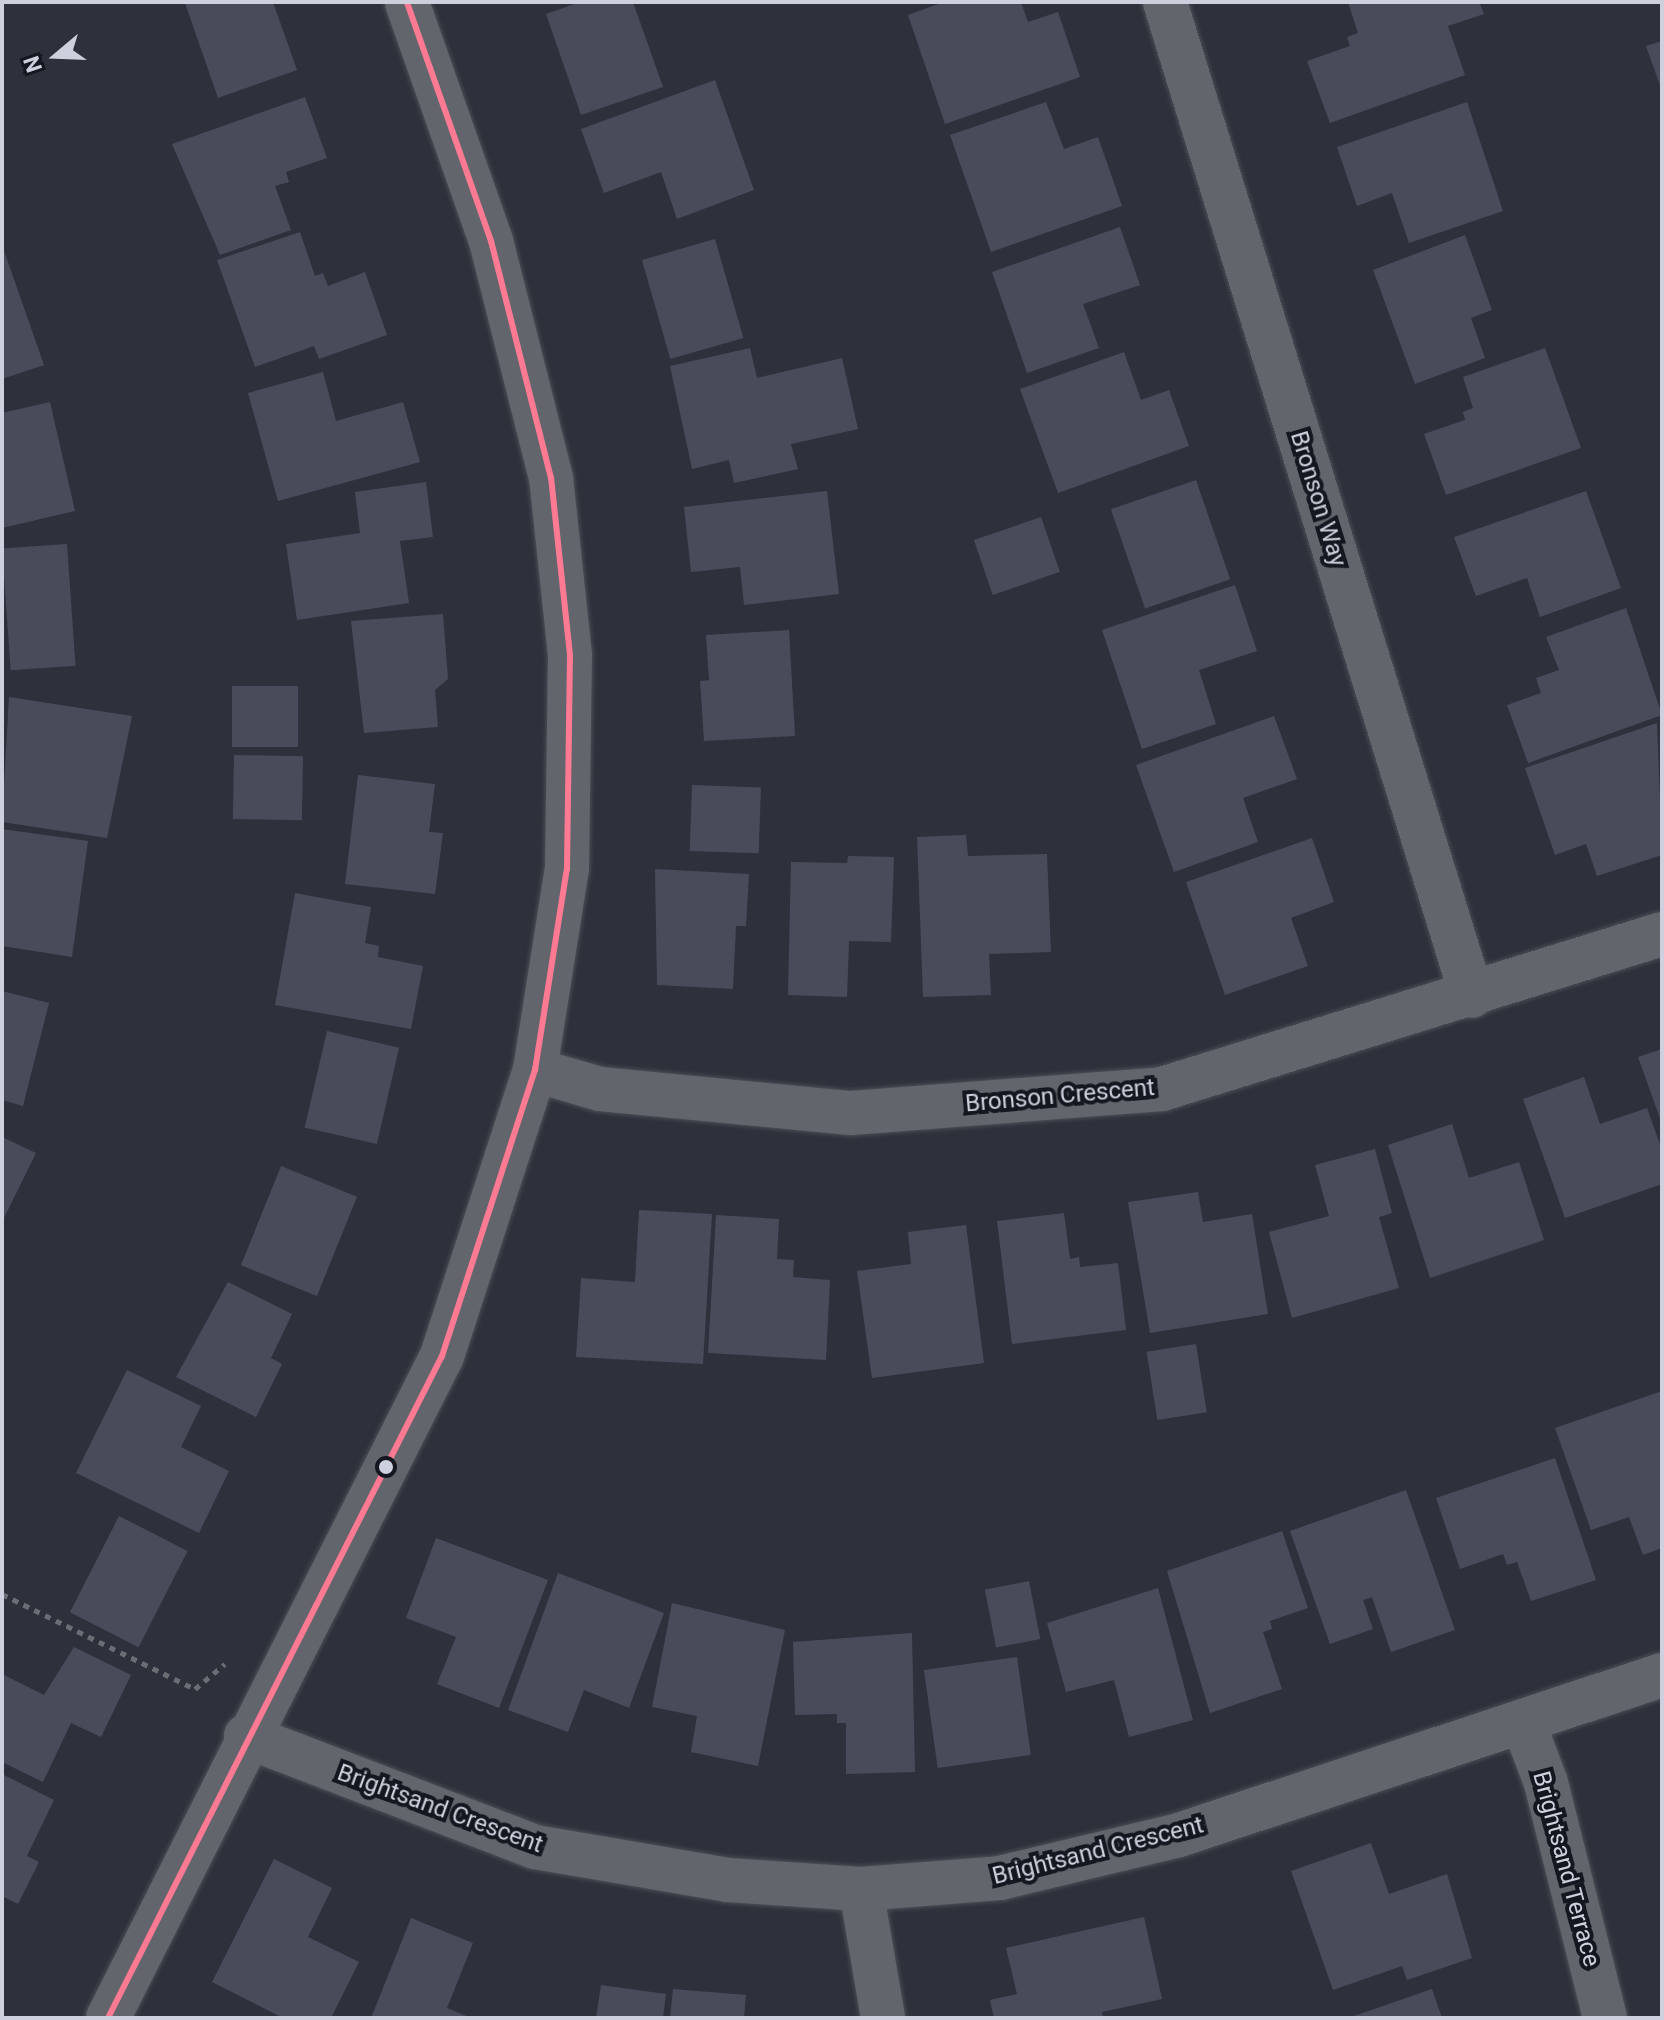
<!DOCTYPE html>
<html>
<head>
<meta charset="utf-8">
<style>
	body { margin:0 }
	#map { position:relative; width:1664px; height:2020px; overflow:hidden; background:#2e313b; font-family:Roboto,sans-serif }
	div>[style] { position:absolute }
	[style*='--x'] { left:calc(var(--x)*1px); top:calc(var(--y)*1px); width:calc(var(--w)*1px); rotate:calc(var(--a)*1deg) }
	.building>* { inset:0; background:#484c5a; transform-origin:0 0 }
	.path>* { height:5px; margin-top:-2.5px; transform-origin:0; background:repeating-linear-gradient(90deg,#6b6d74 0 6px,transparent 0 12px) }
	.roads { filter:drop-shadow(0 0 2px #4b4e56) drop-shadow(0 0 2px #4b4e56) }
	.minor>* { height:44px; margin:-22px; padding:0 22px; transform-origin:22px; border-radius:22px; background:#63656c }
	.tertiary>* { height:44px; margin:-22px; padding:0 22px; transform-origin:22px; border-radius:22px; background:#63656c }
	.bus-1>* { height:6px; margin:-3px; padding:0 3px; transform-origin:3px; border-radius:3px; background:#fe7a93 }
	.dots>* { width:22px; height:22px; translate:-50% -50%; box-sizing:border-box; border:4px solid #14171f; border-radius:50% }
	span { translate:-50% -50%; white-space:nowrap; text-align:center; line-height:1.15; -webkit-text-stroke:8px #14171f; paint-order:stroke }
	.street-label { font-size:24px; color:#ced1dd }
	.frame { position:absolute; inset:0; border:4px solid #ced1dd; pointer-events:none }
	.north { position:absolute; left:16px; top:16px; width:80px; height:80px; -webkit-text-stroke:6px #14171f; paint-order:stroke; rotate:251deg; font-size:22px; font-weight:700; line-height:32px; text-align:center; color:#ced1dd }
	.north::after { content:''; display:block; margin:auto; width:28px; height:36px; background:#ced1dd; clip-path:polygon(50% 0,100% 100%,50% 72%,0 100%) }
</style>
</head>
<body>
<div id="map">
	<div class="building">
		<div style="clip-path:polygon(273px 2px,297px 70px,218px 98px,185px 3px)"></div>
		<div style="clip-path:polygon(580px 2px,633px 2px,663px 87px,581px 115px,546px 14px)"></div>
		<div style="clip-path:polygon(944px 2px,1021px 2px,1028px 22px,1058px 12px,1080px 77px,945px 124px,908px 15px)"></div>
		<div style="clip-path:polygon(1348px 2px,1479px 2px,1484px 14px,1448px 26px,1465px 75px,1330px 123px,1307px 61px,1350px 46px,1347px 37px,1358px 33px)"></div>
		<div style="clip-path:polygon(1662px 41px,1662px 91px,1646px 46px)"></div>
		<div style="clip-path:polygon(715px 80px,754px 190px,677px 219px,661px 172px,604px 193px,581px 129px)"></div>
		<div style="clip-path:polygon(305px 97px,327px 158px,286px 172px,289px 182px,275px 186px,291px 230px,220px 255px,172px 144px)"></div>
		<div style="clip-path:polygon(1046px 102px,1064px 149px,1098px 137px,1122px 206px,991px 252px,950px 135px)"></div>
		<div style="clip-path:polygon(1467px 102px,1503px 211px,1409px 243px,1392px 193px,1357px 206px,1337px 147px)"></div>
		<div style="clip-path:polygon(1120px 227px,1140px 285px,1083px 304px,1099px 348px,1027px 373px,992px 272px)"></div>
		<div style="clip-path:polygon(300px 232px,315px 276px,323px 273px,328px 286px,365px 272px,387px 335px,319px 359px,314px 346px,255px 367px,217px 260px)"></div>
		<div style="clip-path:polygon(1465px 235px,1492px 310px,1471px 318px,1485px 358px,1415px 384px,1373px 270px)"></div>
		<div style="left:715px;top:239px;width:103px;height:76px;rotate:74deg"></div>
		<div style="clip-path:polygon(2px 245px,44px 365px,2px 379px)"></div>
		<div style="clip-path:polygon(750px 348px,757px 378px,842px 358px,858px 429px,791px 444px,798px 469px,734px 483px,729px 460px,692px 469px,670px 366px)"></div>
		<div style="clip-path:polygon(1545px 348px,1581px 448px,1446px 495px,1424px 434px,1465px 420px,1463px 412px,1473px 408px,1463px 377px)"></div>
		<div style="clip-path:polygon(1124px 352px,1141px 400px,1169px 390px,1189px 446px,1058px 493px,1020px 389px)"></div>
		<div style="clip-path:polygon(323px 372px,336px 421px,403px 402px,420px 462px,278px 501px,248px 393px)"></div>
		<div style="clip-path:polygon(50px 402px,75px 511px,2px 528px,2px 413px)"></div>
		<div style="left:1196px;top:480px;width:105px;height:90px;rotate:71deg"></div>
		<div style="clip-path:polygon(426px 482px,433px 537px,400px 541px,409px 603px,297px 620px,286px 544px,360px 533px,355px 492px)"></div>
		<div style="clip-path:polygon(827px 491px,839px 594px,744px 605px,740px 567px,691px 572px,684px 507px)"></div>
		<div style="clip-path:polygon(1586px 491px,1621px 588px,1540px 617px,1527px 578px,1476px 596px,1454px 537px)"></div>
		<div style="left:1041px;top:517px;width:58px;height:71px;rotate:71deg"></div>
		<div style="left:67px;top:544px;width:122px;height:65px;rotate:86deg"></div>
		<div style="clip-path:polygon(1235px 585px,1257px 651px,1199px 670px,1216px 724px,1142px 749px,1102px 630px)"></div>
		<div style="clip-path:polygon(1626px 608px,1662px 715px,1528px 763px,1507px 705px,1541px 693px,1536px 678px,1559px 670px,1546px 637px)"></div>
		<div style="clip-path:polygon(443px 614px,448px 679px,435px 690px,438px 727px,364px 733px,351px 621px)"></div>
		<div style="clip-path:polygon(789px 630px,795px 736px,704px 741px,700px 681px,709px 680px,706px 635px)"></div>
		<div style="left:232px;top:686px;width:66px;height:61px"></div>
		<div style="clip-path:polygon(9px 697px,132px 716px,107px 838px,2px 822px)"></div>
		<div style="clip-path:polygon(1274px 716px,1297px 779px,1243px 798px,1258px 842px,1174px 872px,1136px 765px)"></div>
		<div style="clip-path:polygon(1657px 723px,1662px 855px,1597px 876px,1586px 844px,1555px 855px,1525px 768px)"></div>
		<div style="left:234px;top:755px;width:69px;height:64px;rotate:1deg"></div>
		<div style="clip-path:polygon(358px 775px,435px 784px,429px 832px,443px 833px,435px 894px,345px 884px)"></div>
		<div style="left:692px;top:785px;width:69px;height:66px;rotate:2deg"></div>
		<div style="clip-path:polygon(2px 829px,88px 841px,72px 957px,2px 946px)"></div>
		<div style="clip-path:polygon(966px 835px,968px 856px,1047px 854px,1051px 952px,989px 954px,991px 995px,923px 997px,917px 837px)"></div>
		<div style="clip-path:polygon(1312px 838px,1334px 902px,1291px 918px,1308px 966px,1225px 995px,1186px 882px)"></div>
		<div style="clip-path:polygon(848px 856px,894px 857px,891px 942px,849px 941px,847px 997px,788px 995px,791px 862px,847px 863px)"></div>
		<div style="clip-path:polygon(655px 869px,749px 874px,746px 926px,736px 926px,733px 989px,657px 985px)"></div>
		<div style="clip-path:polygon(295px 893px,371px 907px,365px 943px,379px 946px,378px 957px,423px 966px,411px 1029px,275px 1005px)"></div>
		<div style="clip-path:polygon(2px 991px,49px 1003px,23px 1106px,2px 1100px)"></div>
		<div style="left:327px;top:1031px;width:74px;height:99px;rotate:13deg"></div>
		<div style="clip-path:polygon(1662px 1049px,1662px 1124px,1638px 1057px)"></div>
		<div style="clip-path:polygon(1584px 1077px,1600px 1124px,1647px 1108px,1662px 1150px,1662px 1184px,1565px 1218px,1523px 1099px)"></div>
		<div style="clip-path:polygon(1452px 1124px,1469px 1178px,1519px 1162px,1544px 1240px,1430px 1278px,1388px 1145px)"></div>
		<div style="clip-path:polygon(2px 1137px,36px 1153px,2px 1222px)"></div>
		<div style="clip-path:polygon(1375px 1149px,1392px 1213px,1379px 1217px,1399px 1288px,1292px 1318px,1269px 1232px,1329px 1216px,1315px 1165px)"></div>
		<div style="left:281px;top:1166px;width:82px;height:107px;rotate:22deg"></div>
		<div style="clip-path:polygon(1198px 1192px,1203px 1222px,1252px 1214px,1268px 1314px,1150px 1333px,1128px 1202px)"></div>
		<div style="clip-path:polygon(639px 1210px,712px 1214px,703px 1364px,576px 1357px,581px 1278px,635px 1282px)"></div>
		<div style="clip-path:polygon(1064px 1213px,1070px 1259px,1079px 1257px,1080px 1267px,1118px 1263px,1126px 1330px,1012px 1344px,997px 1221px)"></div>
		<div style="clip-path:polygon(716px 1215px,779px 1219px,777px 1259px,794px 1260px,793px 1277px,830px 1280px,826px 1360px,708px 1353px)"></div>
		<div style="clip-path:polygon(966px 1225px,984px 1363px,872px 1378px,857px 1271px,911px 1264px,908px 1232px)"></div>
		<div style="clip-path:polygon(228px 1282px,292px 1314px,271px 1358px,282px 1364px,256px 1417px,176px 1377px)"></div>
		<div style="left:1196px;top:1344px;width:69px;height:50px;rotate:81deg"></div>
		<div style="clip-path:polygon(127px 1370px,201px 1406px,181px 1447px,229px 1471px,199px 1533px,76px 1473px)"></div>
		<div style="clip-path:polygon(1662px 1391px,1662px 1548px,1643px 1555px,1629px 1517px,1591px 1530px,1555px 1428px)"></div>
		<div style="clip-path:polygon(1555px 1458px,1596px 1580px,1531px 1601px,1517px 1562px,1507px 1565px,1503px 1554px,1460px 1569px,1436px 1498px)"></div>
		<div style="clip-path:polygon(1406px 1490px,1455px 1630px,1391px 1652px,1372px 1597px,1363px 1600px,1373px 1629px,1330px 1644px,1290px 1531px)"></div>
		<div style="left:119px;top:1516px;width:77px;height:108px;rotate:27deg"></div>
		<div style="clip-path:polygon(1282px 1531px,1308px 1608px,1270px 1621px,1272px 1629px,1263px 1632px,1282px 1689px,1210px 1713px,1167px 1571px)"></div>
		<div style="clip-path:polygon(436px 1538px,548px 1580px,499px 1708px,437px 1684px,456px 1637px,406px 1618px)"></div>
		<div style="clip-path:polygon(558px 1573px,664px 1613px,629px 1708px,584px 1690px,568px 1732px,508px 1710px)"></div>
		<div style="left:1029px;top:1581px;width:59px;height:45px;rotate:79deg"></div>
		<div style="clip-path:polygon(1158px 1588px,1193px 1720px,1129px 1737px,1114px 1680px,1066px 1692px,1047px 1623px)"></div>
		<div style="clip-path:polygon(672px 1603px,785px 1630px,758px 1766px,691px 1752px,697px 1716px,652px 1707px)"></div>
		<div style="clip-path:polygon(912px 1633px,915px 1772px,846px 1774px,846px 1723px,837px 1723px,837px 1714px,795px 1715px,793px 1642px)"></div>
		<div style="clip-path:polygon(74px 1647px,131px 1675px,101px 1737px,71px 1723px,43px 1782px,2px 1762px,2px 1674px,44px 1695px)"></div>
		<div style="left:1017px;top:1657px;width:99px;height:94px;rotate:82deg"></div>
		<div style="clip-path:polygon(2px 1774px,54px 1800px,27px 1856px,39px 1862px,18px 1904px,2px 1896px)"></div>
		<div style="clip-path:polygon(1371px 1843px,1389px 1894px,1447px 1874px,1472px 1958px,1407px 1980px,1402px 1966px,1333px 1990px,1291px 1871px)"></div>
		<div style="clip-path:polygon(274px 1859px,332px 1888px,308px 1937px,359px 1962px,331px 2018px,283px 2018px,212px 1982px)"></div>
		<div style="clip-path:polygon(1144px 1917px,1162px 1999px,1102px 2012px,1103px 2018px,994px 2018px,990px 2000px,1017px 1994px,1006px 1948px)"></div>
		<div style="clip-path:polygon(411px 1918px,473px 1943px,447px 2008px,471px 2018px,371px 2018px)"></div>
		<div style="clip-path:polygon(601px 1985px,666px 1994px,663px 2018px,596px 2018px)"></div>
		<div style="clip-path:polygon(673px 1989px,746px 1995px,744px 2018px,670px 2018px)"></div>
		<div style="clip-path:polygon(1432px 1989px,1442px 2018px,1355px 2018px,1354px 2016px)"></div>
	</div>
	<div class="path">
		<div style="--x:2;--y:1594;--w:215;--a:26.2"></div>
		<div style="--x:195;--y:1689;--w:39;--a:-40"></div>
	</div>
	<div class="roads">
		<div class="minor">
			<div style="--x:1165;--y:2;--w:1040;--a:72.84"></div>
			<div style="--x:535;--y:1070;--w:68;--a:16.3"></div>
			<div style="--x:600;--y:1089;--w:252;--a:5.5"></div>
			<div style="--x:851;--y:1113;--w:312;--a:-4.4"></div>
			<div style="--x:1162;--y:1089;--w:523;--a:-17.22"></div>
			<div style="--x:1523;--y:1722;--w:65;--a:69.3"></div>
			<div style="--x:1546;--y:1783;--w:242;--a:75.9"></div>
			<div style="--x:246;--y:1736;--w:310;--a:21"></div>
			<div style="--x:535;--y:1847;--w:196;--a:9.7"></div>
			<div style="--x:728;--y:1880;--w:133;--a:3.9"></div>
			<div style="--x:861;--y:1889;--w:139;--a:-4.5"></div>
			<div style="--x:1000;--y:1878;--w:184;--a:-13.5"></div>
			<div style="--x:1179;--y:1835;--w:509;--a:-18.33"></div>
			<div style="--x:861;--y:1889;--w:131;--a:80.3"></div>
		</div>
		<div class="tertiary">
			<div style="--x:108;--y:2018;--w:741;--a:-63.23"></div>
			<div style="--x:442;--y:1356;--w:301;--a:-72"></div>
			<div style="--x:535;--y:1070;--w:204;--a:-81"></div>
			<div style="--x:567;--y:869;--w:214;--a:-89.2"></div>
			<div style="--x:570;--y:655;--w:178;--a:-96.1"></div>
			<div style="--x:551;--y:478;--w:244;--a:-104.2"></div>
			<div style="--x:491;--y:241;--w:253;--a:-109.4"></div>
		</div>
	</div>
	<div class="bus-1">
		<div style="--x:108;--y:2018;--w:741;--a:-63.23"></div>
		<div style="--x:442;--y:1356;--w:301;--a:-72"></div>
		<div style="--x:535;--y:1070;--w:204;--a:-81"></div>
		<div style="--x:567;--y:869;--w:214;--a:-89.2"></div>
		<div style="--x:570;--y:655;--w:178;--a:-96.1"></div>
		<div style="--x:551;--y:478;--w:244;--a:-104.2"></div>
		<div style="--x:491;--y:241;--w:253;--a:-109.4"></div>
	</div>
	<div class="dots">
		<div style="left:386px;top:1467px;background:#ced1dd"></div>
	</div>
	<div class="street-label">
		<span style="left:1318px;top:499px;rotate:73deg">Bronson Way</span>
		<span style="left:1060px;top:1096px;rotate:-5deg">Bronson Crescent</span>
		<span style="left:440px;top:1809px;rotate:20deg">Brightsand Crescent</span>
		<span style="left:1098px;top:1851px;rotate:-14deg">Brightsand Crescent</span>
		<span style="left:1566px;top:1869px;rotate:75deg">Brightsand Terrace</span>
	</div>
	<div class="frame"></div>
	<div class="north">N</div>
</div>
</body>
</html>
